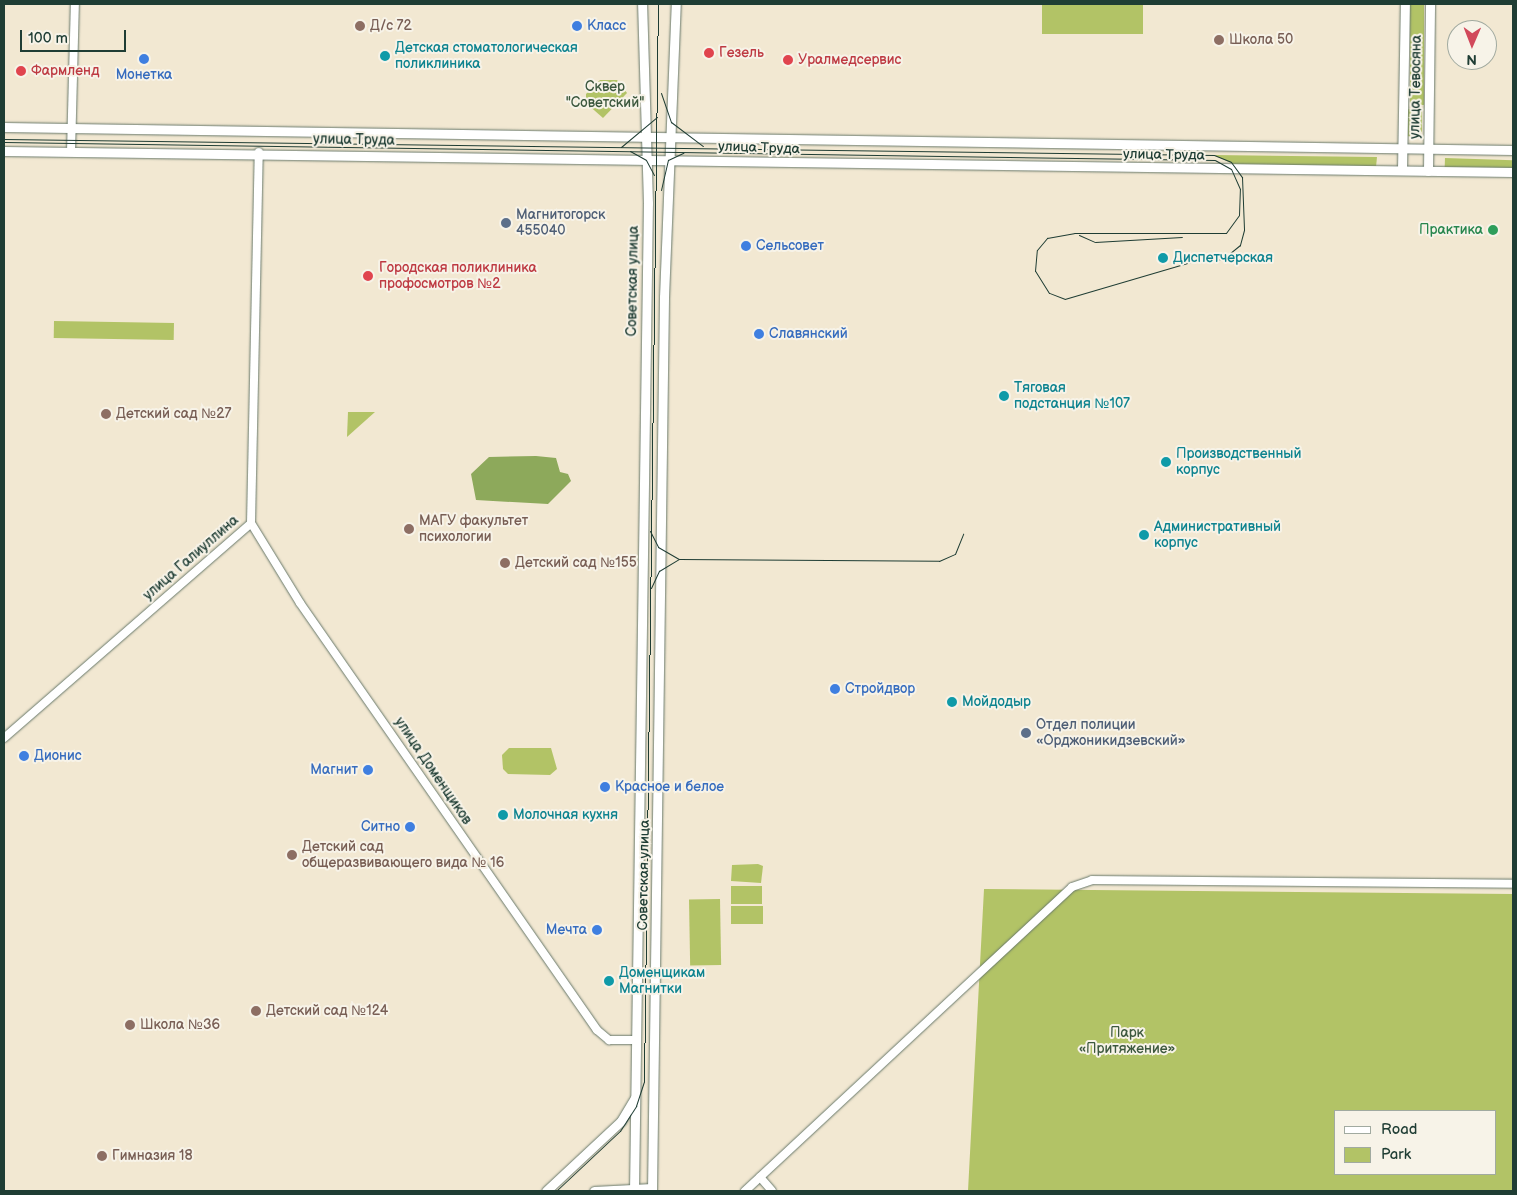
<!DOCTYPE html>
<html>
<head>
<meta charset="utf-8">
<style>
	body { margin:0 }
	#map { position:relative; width:1517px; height:1195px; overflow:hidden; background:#f2e8d2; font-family:"Balsamiq Sans",sans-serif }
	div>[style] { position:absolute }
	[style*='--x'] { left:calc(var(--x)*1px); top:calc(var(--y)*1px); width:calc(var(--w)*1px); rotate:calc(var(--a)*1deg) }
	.green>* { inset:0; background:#b2c366; transform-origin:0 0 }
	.forest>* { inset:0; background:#8da95b }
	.roads { filter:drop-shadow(0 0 1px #69796b) drop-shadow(0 0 1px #69796b) }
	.minor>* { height:8px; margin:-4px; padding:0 4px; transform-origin:4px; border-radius:4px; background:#fff }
	.major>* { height:9px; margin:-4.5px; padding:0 4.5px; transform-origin:4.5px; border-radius:4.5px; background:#fff }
	.tram>* { height:1px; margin:-0.5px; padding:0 0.5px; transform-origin:0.5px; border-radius:0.5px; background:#1f3d34 }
	.dots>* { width:14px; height:14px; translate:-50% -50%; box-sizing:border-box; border:2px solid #f7f3e8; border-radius:50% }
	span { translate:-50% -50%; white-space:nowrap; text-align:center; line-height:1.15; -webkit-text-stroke:4px #f7f3e8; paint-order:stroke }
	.education-label { font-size:14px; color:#785e54 }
	.left { translate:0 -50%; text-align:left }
	.shop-label { font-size:14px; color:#366cbe }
	.right { translate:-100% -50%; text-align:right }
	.culture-label { font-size:14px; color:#0d838f }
	.health-label { font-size:14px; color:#be3a42 }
	.park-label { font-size:14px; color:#3c583e }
	.street-label { font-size:14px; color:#1f3d34 }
	.service-label { font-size:14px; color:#4e5e75 }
	.leisure-label { font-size:14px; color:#27864d }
	.frame { position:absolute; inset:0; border:5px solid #1f3d34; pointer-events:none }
	.legend { position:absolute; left:1334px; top:1110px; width:162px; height:65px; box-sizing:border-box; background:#f7f3e8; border:1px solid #a1aaa0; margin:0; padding:6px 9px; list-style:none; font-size:15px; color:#1f3d34 }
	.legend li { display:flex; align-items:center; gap:10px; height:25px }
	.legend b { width:25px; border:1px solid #a1aaa0 }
	.north { position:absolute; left:1447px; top:20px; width:50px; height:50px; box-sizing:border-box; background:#f7f3e8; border:1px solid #a1aaa0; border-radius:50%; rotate:181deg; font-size:14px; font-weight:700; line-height:20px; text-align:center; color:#1f3d34 }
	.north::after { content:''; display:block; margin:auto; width:18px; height:22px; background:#d1495b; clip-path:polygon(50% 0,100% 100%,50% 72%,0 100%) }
	.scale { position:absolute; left:20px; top:30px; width:106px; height:22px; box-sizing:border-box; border:2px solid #1f3d34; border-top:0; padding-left:6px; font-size:15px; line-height:18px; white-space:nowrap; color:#1f3d34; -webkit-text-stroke:4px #f7f3e8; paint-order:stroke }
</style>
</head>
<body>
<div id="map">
	<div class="green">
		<div style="left:1042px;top:4px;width:101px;height:30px"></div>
		<div style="left:1410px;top:4px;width:14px;height:101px"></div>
		<div style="clip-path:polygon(600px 80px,617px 80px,627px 93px,603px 118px,586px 103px,586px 94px)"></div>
		<div style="clip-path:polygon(1404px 109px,1422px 110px,1422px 131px,1417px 137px,1406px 136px)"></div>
		<div style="clip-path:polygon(1214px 155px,1377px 157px,1376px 167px,1235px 165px)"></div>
		<div style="left:1445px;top:158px;width:68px;height:10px;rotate:2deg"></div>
		<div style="left:54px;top:321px;width:120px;height:17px;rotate:1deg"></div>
		<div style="clip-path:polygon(348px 412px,375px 412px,347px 437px)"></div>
		<div style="clip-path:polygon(509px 748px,551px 748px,557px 769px,550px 775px,508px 774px,503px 769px,502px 755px)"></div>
		<div style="clip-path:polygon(758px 864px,763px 866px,761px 883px,731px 881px,732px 865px)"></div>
		<div style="left:731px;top:886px;width:31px;height:18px"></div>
		<div style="clip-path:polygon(evenodd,984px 889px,1513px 894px,1513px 1191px,968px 1191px,984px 889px,1336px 1111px,1496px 1111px,1496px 1174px,1336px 1174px,1336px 1111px)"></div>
		<div style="left:720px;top:899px;width:66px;height:31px;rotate:89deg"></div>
		<div style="left:731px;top:906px;width:32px;height:18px"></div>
	</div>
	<div class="forest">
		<div style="clip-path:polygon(536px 456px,556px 458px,560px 472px,568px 474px,571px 481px,548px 504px,476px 500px,471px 474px,489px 457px)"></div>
	</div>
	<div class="roads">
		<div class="minor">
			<div style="--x:71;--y:152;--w:148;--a:-88.5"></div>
			<div style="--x:251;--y:523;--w:94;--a:58.5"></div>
			<div style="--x:300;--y:603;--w:520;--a:55.18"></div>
			<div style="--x:597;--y:1030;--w:16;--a:40"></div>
			<div style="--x:609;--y:1040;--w:28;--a:0"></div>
			<div style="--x:4;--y:738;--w:327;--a:-41"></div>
			<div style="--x:251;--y:523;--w:371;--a:-88.8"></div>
			<div style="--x:760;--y:1177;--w:18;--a:49"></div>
			<div style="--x:745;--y:1191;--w:446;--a:-42.9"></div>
			<div style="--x:1072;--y:887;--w:21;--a:-19"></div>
			<div style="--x:1092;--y:880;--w:421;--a:0.5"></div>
		</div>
		<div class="major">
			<div style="--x:4;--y:127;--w:1509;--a:0.87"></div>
			<div style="--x:4;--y:151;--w:1509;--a:0.8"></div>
			<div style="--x:1402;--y:170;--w:166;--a:-89"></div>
			<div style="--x:1428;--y:171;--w:167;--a:-89.3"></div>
			<div style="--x:546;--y:1191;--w:103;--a:-43"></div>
			<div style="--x:621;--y:1121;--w:27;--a:-59"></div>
			<div style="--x:594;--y:1191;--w:58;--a:-3"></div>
			<div style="--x:634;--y:1191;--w:988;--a:-89.19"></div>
			<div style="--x:648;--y:203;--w:199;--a:-91.7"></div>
			<div style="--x:652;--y:1191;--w:894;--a:-89.23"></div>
			<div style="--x:664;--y:297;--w:293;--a:-87.7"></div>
		</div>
	</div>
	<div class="tram">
		<div style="--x:661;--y:93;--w:31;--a:71"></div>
		<div style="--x:671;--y:122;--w:40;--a:37"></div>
		<div style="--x:4;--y:139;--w:1210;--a:0.76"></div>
		<div style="--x:1214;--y:155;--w:18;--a:22"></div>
		<div style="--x:1231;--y:162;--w:19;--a:54"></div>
		<div style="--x:1242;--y:177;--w:53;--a:87.8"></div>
		<div style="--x:1244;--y:230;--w:16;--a:105"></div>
		<div style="--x:1240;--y:245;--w:22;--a:141"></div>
		<div style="--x:1223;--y:259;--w:29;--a:176"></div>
		<div style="--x:1194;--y:261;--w:134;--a:163.6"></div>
		<div style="--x:1065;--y:299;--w:17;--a:-159"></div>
		<div style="--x:1049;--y:293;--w:26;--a:-122"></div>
		<div style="--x:1035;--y:271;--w:21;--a:-85"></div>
		<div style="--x:1037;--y:250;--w:16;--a:-50"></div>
		<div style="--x:1047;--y:238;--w:27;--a:-10"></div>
		<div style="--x:1074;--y:233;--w:152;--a:0"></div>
		<div style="--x:1226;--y:233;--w:22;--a:-54"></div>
		<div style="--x:1239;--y:215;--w:26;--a:-88"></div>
		<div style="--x:1240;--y:189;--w:22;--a:-114"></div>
		<div style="--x:1231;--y:169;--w:18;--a:-151"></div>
		<div style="--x:1215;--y:160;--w:1211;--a:-179.15"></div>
		<div style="--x:621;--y:147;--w:47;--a:-39.8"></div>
		<div style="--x:630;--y:151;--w:18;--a:29"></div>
		<div style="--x:646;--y:160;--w:17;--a:62"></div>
		<div style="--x:661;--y:190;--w:31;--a:-77"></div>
		<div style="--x:668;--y:160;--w:17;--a:-25"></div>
		<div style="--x:1079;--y:235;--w:17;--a:24"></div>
		<div style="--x:1095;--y:242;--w:87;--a:-3.3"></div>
		<div style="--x:650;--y:531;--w:18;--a:63"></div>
		<div style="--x:658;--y:547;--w:24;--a:30"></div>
		<div style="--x:651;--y:588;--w:19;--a:-65"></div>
		<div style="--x:659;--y:571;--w:23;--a:-31"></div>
		<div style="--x:679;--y:559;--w:260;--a:0.4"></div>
		<div style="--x:939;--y:561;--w:17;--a:-24"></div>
		<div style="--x:955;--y:554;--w:22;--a:-68"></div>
		<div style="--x:556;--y:1191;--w:88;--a:-43.2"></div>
		<div style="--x:620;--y:1131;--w:30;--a:-57"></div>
		<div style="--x:636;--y:1106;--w:25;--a:-72"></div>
		<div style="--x:644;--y:1082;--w:1078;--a:-89.26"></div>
	</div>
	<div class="dots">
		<div style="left:360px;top:26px;background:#8d6e63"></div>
		<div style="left:577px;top:26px;background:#3f7fe0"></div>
		<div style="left:1219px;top:40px;background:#8d6e63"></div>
		<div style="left:709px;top:53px;background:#e0444e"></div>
		<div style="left:385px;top:56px;background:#0f9aa8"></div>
		<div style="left:144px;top:59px;background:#3f7fe0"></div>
		<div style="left:788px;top:60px;background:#e0444e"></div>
		<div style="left:21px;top:71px;background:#e0444e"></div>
		<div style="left:506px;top:223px;background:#5c6f8a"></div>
		<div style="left:1493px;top:230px;background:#2e9e5b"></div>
		<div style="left:746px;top:246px;background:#3f7fe0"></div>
		<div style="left:1163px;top:258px;background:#0f9aa8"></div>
		<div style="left:368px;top:276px;background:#e0444e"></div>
		<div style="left:759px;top:334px;background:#3f7fe0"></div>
		<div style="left:1004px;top:396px;background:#0f9aa8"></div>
		<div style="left:106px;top:414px;background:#8d6e63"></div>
		<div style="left:1166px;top:462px;background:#0f9aa8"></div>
		<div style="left:409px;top:529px;background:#8d6e63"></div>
		<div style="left:1144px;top:535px;background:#0f9aa8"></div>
		<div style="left:505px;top:563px;background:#8d6e63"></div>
		<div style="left:835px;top:689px;background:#3f7fe0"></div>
		<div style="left:952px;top:702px;background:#0f9aa8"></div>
		<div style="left:1026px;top:733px;background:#5c6f8a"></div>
		<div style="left:24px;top:756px;background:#3f7fe0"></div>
		<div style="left:368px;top:770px;background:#3f7fe0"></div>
		<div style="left:605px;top:787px;background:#3f7fe0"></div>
		<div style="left:503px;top:815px;background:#0f9aa8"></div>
		<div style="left:410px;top:827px;background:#3f7fe0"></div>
		<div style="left:292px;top:855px;background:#8d6e63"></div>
		<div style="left:597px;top:930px;background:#3f7fe0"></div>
		<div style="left:609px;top:981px;background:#0f9aa8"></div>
		<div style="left:256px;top:1011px;background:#8d6e63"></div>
		<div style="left:130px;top:1025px;background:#8d6e63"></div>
		<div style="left:102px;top:1156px;background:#8d6e63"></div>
	</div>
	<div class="education-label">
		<span class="left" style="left:370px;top:26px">Д/с 72</span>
		<span class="left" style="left:1229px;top:40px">Школа 50</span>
		<span class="left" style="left:116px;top:414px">Детский сад №27</span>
		<span class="left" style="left:419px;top:529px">МАГУ факультет<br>психологии</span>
		<span class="left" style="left:515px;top:563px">Детский сад №155</span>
		<span class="left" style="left:302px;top:855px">Детский сад<br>общеразвивающего вида № 16</span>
		<span class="left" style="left:266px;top:1011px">Детский сад №124</span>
		<span class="left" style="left:140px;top:1025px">Школа №36</span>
		<span class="left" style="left:112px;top:1156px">Гимназия 18</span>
	</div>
	<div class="shop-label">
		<span class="left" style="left:587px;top:26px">Класс</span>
		<span style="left:144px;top:75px">Монетка</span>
		<span class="left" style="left:756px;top:246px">Сельсовет</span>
		<span class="left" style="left:769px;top:334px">Славянский</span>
		<span class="left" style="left:845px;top:689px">Стройдвор</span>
		<span class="left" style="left:34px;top:756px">Дионис</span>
		<span class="right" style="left:358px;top:770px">Магнит</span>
		<span class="left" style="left:615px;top:787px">Красное и белое</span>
		<span class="right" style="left:400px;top:827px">Ситно</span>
		<span class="right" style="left:587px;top:930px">Мечта</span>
	</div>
	<div class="culture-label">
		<span class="left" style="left:395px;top:56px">Детская стоматологическая<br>поликлиника</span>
		<span class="left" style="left:1173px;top:258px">Диспетчерская</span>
		<span class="left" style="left:1014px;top:396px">Тяговая<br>подстанция №107</span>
		<span class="left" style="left:1176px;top:462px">Производственный<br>корпус</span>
		<span class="left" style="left:1154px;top:535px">Административный<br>корпус</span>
		<span class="left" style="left:962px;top:702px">Мойдодыр</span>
		<span class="left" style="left:513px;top:815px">Молочная кухня</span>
		<span class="left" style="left:619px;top:981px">Доменщикам<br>Магнитки</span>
	</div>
	<div class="health-label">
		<span class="left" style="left:719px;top:53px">Гезель</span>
		<span class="left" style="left:798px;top:60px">Уралмедсервис</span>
		<span class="left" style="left:31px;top:71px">Фармленд</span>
		<span class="left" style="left:379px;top:276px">Городская поликлиника<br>профосмотров №2</span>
	</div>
	<div class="park-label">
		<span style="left:605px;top:95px">Сквер<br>"Советский"</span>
		<span style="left:1127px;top:1041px">Парк<br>«Притяжение»</span>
	</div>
	<div class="street-label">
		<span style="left:1416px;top:87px;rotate:-89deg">улица Тевосяна</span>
		<span style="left:354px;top:140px;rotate:1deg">улица Труда</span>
		<span style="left:759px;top:148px;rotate:2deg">улица Труда</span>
		<span style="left:1164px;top:155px;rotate:1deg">улица Труда</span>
		<span style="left:633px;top:281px;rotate:-89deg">Советская улица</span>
		<span style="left:191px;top:558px;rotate:-41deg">улица Галиуллина</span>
		<span style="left:433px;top:771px;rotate:56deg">улица Доменщиков</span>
		<span style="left:644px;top:875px;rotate:-89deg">Советская улица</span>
	</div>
	<div class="service-label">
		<span class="left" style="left:516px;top:223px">Магнитогорск<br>455040</span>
		<span class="left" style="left:1036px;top:733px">Отдел полиции<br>«Орджоникидзевский»</span>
	</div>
	<div class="leisure-label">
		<span class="right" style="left:1483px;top:230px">Практика</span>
	</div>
	<div class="frame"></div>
	<ul class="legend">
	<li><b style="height:6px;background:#fff"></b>Road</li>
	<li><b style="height:14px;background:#b2c366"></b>Park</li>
	</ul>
	<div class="north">N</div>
	<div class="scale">100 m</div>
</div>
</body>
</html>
